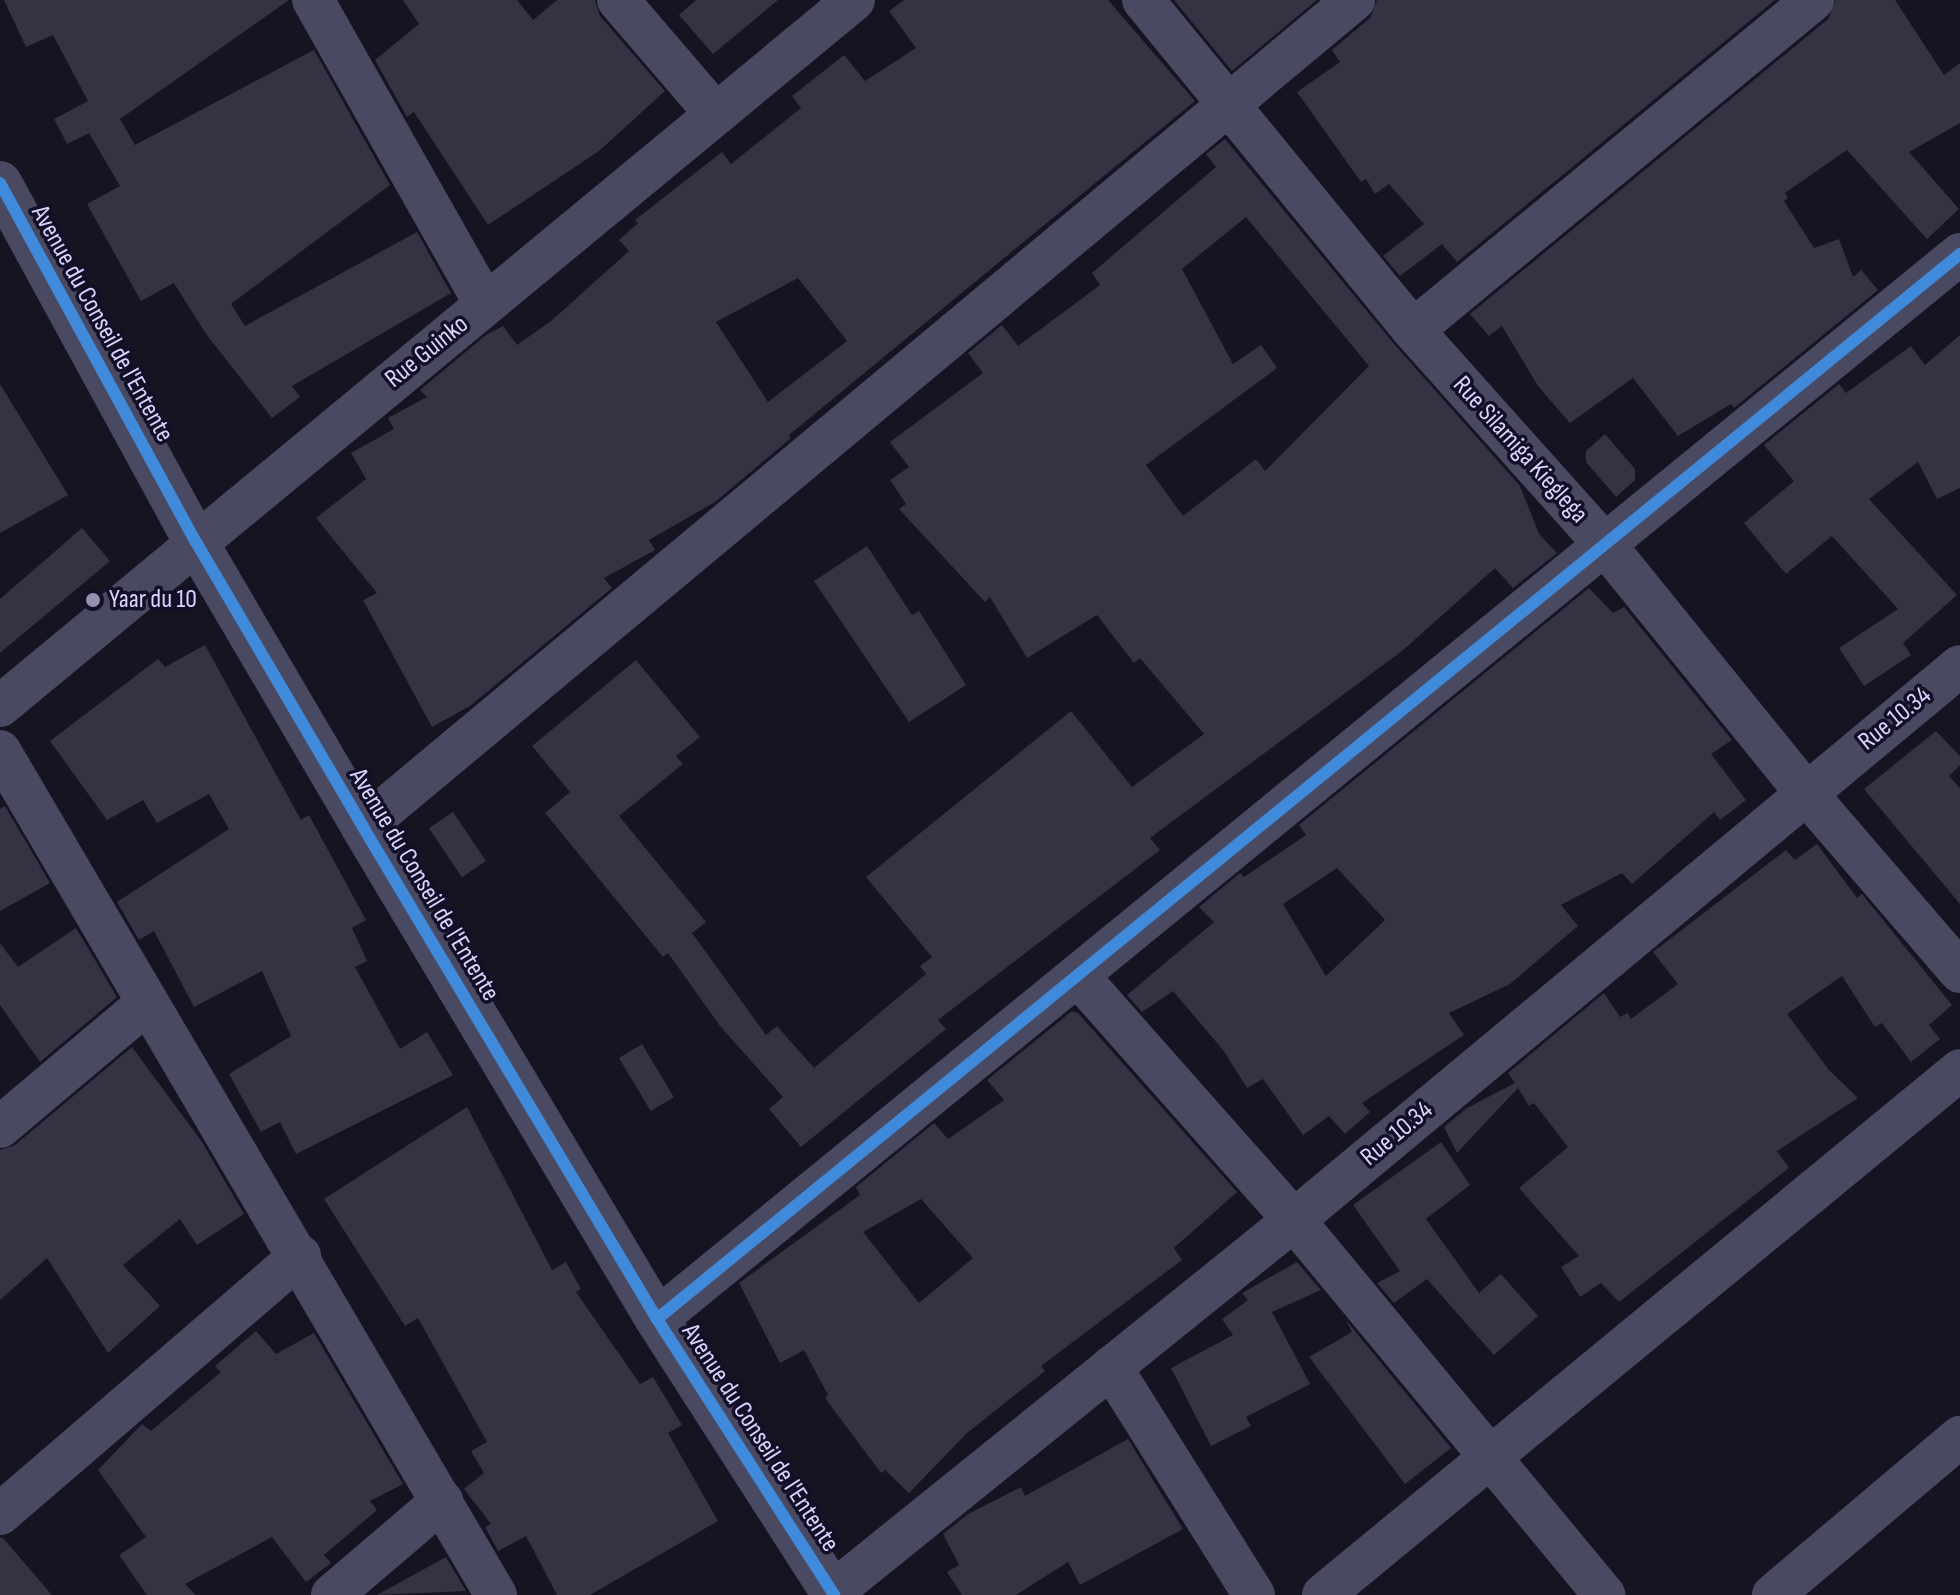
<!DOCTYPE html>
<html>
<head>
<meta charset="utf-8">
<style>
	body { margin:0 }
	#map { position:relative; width:1960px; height:1595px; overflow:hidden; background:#161421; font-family:"Sofia Sans Condensed",sans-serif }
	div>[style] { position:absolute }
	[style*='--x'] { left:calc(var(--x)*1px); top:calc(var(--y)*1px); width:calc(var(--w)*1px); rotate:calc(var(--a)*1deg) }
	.building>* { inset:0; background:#343243; transform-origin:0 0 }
	.minor>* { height:42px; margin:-21px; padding:0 21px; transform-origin:21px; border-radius:21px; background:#4a4962 }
	.tertiary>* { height:44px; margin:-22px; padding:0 22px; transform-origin:22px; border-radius:22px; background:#4a4962 }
	.cycleway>* { height:12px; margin:-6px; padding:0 6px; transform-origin:6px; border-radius:6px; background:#408adc }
	.dots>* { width:22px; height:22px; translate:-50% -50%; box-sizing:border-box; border:4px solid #130f26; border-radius:50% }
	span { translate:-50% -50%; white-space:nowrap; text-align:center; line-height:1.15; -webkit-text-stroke:7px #130f26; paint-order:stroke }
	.street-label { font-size:26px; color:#d9d4ff }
	.poi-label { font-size:26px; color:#d9d4ff }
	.left { translate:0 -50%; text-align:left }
</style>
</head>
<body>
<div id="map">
	<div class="building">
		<div style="clip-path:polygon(4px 0,289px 0,120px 119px,135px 145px,314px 50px,390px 185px,231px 304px,245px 326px,417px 232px,451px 293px,292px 386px,300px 397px,272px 418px,206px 334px,174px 283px,141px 301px,87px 204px,120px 186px,89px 133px,67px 144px,54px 119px,88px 101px,53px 35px,26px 47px)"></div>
		<div style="clip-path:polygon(403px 0,517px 0,533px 20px,557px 0,595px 0,600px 16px,665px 91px,599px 151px,488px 225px,414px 112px,407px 117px,375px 60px,419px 24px)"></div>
		<div style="clip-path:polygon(696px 0,778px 0,713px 54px,679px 15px)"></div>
		<div style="clip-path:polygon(evenodd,904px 0,1108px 0,1195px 101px,789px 435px,791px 438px,715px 502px,649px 540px,655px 550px,604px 578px,612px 588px,470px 706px,432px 727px,363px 600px,377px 593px,316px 518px,366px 479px,351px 453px,394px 429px,388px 418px,427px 397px,420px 390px,486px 335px,503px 326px,517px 345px,551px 321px,629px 251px,619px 240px,638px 223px,635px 220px,722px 152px,731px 164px,801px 108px,792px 96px,844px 55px,865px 81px,916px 48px,889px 11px,904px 0,798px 278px,847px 341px,768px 402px,716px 322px,798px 278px)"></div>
		<div style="clip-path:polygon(1174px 0,1317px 0,1232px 71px)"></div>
		<div style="clip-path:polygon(1377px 0,1775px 0,1457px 262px,1442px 244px,1400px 276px,1383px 256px,1424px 224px,1389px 184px,1375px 194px,1366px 179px,1361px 182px,1297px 92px,1340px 62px,1332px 50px,1370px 18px)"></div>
		<div style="clip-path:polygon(1836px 0,1895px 0,1944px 75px,1960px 63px,1960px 123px,1909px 152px,1959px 209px,1927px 239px,1847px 150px,1785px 193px,1788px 198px,1784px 201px,1814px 248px,1839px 239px,1853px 277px,1861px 270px,1878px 290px,1734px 408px,1731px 404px,1678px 436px,1633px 378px,1570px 423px,1538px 386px,1502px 326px,1489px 336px,1470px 314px,1828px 19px)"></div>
		<div style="clip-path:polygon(evenodd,1225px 139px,1395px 345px,1520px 486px,1539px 534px,1557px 553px,1513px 588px,1495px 568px,1402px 651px,1150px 838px,1160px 850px,938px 1020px,946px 1029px,801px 1147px,769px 1109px,783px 1097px,720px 1026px,668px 953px,663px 957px,545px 813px,570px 792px,532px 746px,636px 660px,700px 737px,676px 756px,683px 764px,619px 816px,706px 922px,692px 933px,766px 1035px,777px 1026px,814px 1068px,926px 974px,920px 966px,932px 957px,866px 877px,1071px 711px,1132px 787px,1204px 734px,1140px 658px,1134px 663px,1097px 615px,1027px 658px,990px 597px,985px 602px,899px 509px,906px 504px,890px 480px,909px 467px,890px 442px,983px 373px,968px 353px,1002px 325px,1018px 346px,1100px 285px,1092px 273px,1216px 167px,1206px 154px,1225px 139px,1246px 217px,1369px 366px,1265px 471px,1256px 459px,1183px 516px,1146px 465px,1277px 368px,1261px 345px,1233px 364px,1182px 269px,1246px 217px)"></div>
		<div style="clip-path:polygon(1960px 335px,1960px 488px,1937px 499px,1918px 462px,1869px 499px,1957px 595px,1903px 643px,1911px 655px,1864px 686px,1839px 648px,1898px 609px,1832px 536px,1786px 574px,1744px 523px,1794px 481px,1764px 445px,1839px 384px,1846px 393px,1911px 346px,1925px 365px)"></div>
		<div style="clip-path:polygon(0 384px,68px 495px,0 533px)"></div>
		<div style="clip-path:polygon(1605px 434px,1635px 469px,1635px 480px,1616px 497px,1586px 462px,1586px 451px)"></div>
		<div style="clip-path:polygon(82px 528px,110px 561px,0 653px,0 599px)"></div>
		<div style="clip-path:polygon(867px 546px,912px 615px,919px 611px,966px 685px,909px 722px,814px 581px)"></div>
		<div style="clip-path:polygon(evenodd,1589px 588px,1613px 613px,1624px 607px,1732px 740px,1711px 754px,1746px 800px,1720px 820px,1714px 812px,1632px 884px,1622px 873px,1561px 905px,1578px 926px,1510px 984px,1449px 1013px,1464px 1035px,1362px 1103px,1370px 1112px,1345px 1134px,1329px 1116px,1303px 1135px,1263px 1079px,1247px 1088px,1223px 1050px,1173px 991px,1142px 1012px,1127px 995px,1214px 922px,1199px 907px,1240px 873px,1244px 877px,1306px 835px,1299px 825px,1589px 588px,1337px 868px,1385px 920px,1326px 976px,1283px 904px,1337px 868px)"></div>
		<div style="clip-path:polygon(205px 645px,301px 820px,309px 815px,366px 920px,352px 928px,367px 961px,355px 967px,400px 1049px,427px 1032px,453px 1075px,296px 1154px,280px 1122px,261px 1132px,229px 1074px,291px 1036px,262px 971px,194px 1007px,154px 931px,139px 940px,117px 902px,229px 829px,209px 794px,157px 823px,143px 800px,107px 820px,50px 741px,158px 659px,165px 667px)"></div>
		<div style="clip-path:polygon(1936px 731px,1960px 756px,1960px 765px,1949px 776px,1960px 788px,1960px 904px,1864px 789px)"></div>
		<div style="clip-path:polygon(5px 806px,50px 883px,0 911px,0 809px)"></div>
		<div style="left:453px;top:812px;width:59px;height:29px;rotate:56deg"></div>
		<div style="clip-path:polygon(1817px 844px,1857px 898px,1862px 894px,1952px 1005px,1929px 1025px,1940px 1039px,1911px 1062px,1882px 1023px,1875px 1027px,1842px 976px,1787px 1014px,1829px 1070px,1858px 1098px,1777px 1151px,1789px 1168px,1619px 1302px,1601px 1283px,1580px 1297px,1561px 1267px,1579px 1256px,1519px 1188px,1568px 1147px,1534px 1103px,1529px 1106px,1518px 1088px,1457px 1153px,1444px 1127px,1467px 1108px,1515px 1083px,1508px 1073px,1604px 993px,1620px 1017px,1628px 1013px,1631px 1019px,1678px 984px,1653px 952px,1786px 850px,1795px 860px)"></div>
		<div style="clip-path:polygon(76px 928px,117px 997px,40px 1062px,0 1005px,0 943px,18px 967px)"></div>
		<div style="clip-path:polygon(evenodd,1072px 1011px,1078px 1013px,1237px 1192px,1174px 1248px,1182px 1260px,1041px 1366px,1045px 1371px,967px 1433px,909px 1493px,885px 1470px,881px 1473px,825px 1398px,828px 1395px,804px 1350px,780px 1363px,739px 1283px,860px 1195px,856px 1187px,934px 1123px,948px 1139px,1004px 1100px,987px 1080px,1072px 1011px,921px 1199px,973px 1258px,919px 1303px,863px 1232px,921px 1199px)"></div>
		<div style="left:642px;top:1044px;width:62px;height:27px;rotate:59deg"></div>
		<div style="clip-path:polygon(132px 1047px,202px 1142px,244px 1214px,197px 1245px,180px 1219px,123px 1265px,160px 1306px,108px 1353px,47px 1258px,0 1300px,0 1150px,15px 1145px)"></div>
		<div style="clip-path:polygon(467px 1107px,552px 1270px,566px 1262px,581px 1289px,576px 1292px,640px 1384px,653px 1377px,682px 1425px,668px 1433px,718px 1521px,590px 1595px,557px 1595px,526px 1536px,498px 1551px,485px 1527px,491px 1524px,464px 1489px,484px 1473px,471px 1451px,487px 1442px,418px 1318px,405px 1326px,324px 1199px)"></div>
		<div style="clip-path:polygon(1441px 1142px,1470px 1185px,1426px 1219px,1479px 1293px,1501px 1274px,1538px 1316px,1494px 1355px,1427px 1279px,1394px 1303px,1377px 1283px,1400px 1271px,1353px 1205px)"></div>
		<div style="clip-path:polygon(1297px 1262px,1321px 1290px,1272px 1312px,1310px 1384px,1246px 1417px,1251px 1426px,1211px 1446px,1171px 1368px,1233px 1335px,1222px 1319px,1248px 1300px,1242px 1293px)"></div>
		<div style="clip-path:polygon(1345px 1319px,1451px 1448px,1405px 1484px,1309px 1357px,1352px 1332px)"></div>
		<div style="clip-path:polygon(256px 1331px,276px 1354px,314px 1333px,403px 1484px,370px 1501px,377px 1510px,324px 1555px,331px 1563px,306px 1582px,272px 1537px,185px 1584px,196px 1595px,147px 1595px,119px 1555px,146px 1537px,98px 1470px,142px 1424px,151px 1431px,221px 1372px,215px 1366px)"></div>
		<div style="clip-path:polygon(1128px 1439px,1183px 1529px,1080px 1585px,1068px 1562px,1016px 1595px,962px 1595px,947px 1572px,959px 1565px,943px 1534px,968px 1514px,1021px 1487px,1025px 1496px)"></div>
		<div style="clip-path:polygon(0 1537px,3px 1538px,52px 1595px,0 1595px)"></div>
		<div style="clip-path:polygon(446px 1557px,466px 1591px,377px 1595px)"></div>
	</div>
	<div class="minor">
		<div style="--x:313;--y:0;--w:349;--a:60.5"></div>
		<div style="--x:618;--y:0;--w:149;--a:49.4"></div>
		<div style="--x:1143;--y:0;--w:426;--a:50.7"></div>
		<div style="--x:1413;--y:330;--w:290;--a:48.2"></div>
		<div style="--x:1606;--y:546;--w:318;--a:51"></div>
		<div style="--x:1806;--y:793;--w:236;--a:49.3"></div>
		<div style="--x:1413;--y:330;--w:519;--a:-39.52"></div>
		<div style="--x:0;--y:706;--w:1108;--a:-39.58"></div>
		<div style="--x:0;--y:751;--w:979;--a:59.56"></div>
		<div style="--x:363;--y:827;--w:1291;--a:-39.85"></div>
		<div style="--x:1078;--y:976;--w:326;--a:48.5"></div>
		<div style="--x:1294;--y:1220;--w:487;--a:50.4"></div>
		<div style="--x:0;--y:1127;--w:191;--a:-40.1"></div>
		<div style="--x:657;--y:1319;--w:1683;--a:-39.26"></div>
		<div style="--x:1111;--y:1367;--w:269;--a:57.9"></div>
		<div style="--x:0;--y:1514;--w:396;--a:-40.7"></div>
		<div style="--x:332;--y:1595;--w:145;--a:-40.5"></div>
		<div style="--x:829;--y:1595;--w:597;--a:-38.88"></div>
		<div style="--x:1294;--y:1220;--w:866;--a:-39.75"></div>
		<div style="--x:1323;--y:1595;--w:825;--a:-39.49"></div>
		<div style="--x:1773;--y:1595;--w:245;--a:-40.2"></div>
	</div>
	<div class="tertiary">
		<div style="--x:0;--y:183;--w:409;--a:61.4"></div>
		<div style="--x:196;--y:542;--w:330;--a:59.6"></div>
		<div style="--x:363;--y:827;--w:573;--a:59.14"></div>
		<div style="--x:657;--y:1319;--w:328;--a:57.3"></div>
	</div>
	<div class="cycleway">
		<div style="--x:0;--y:183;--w:409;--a:61.4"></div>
		<div style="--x:196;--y:542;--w:330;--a:59.6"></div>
		<div style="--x:363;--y:827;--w:573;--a:59.14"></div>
		<div style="--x:657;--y:1319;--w:328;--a:57.3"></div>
		<div style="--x:657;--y:1319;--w:1683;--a:-39.26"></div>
	</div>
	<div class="dots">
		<div style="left:93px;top:600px;background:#9591b1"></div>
	</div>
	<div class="street-label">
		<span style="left:102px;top:324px;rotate:61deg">Avenue du Conseil de l'Entente</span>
		<span style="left:427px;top:352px;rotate:-39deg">Rue Guinko</span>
		<span style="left:1520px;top:450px;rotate:48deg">Rue Silamiga Kieglega</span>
		<span style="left:1895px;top:719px;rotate:-39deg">Rue 10.34</span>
		<span style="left:424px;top:885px;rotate:59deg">Avenue du Conseil de l'Entente</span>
		<span style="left:1397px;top:1134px;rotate:-40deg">Rue 10.34</span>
		<span style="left:760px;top:1438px;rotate:57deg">Avenue du Conseil de l'Entente</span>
	</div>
	<div class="poi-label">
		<span class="left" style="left:109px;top:600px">Yaar du 10</span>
	</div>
</div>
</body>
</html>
